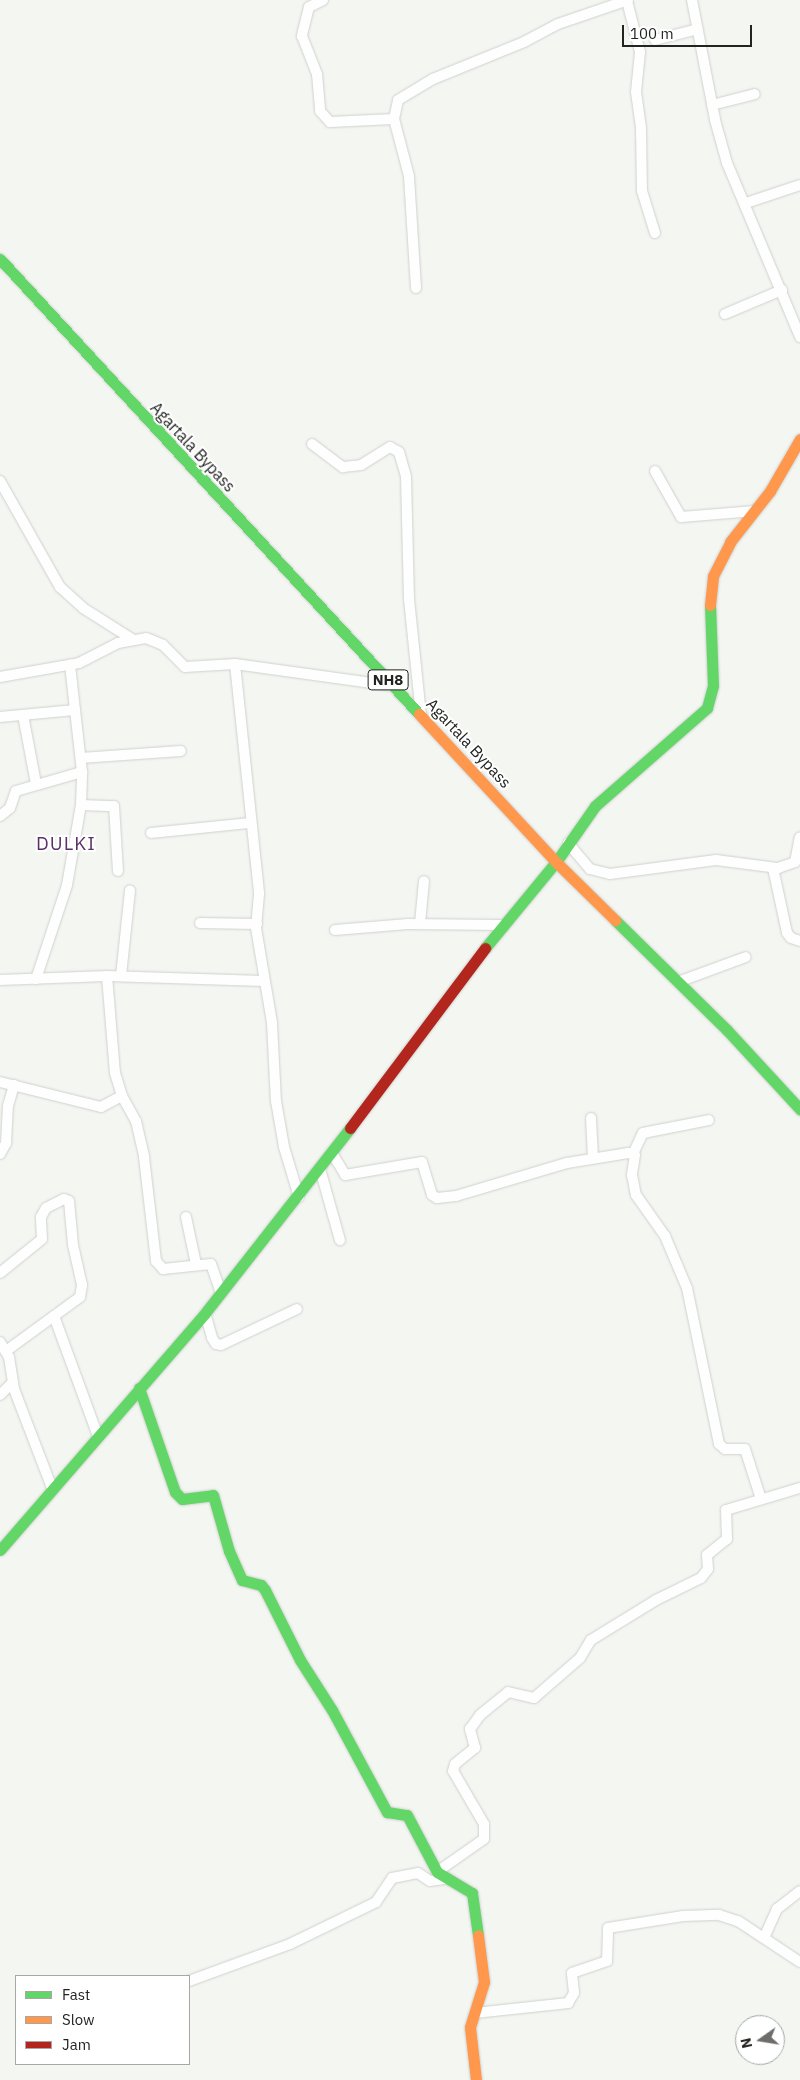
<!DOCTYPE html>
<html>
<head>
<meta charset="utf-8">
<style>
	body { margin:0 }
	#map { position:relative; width:800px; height:2080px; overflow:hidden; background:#f4f6f2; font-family:"IBM Plex Sans",sans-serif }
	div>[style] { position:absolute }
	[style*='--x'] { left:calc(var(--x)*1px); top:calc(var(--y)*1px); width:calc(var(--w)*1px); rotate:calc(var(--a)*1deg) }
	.roads { filter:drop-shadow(0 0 1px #cfd1ce) drop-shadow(0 0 1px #cfd1ce) }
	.street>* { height:10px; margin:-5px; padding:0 5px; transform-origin:5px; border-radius:5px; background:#fdfefd }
	.fast>* { height:11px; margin:-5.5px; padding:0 5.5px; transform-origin:5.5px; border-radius:5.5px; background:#63d668 }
	.slow>* { height:11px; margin:-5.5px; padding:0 5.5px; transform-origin:5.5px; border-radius:5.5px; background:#ff974d }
	.jam>* { height:11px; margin:-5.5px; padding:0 5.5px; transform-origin:5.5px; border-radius:5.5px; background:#b3261e }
	span { translate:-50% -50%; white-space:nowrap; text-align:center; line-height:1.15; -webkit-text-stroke:4px #fff; paint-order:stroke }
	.shield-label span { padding:1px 4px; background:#fff; border:1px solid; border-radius:4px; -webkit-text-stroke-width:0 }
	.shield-label { font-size:15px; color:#222421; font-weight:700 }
	.street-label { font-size:16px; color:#222421 }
	.quarter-label { font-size:19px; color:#5a3269; letter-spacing:1px }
	.legend { position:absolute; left:15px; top:1975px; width:175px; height:90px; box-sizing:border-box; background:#fff; border:1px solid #a7a7a6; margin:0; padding:6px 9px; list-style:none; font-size:15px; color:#222421 }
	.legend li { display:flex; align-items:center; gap:10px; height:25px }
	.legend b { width:25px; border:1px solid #a7a7a6 }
	.north { position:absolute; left:735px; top:2015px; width:50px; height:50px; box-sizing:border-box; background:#fff; border:1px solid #a7a7a6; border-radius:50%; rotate:257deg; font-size:14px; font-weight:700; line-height:20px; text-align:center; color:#222421 }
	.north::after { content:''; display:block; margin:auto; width:18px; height:22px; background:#6c6e6a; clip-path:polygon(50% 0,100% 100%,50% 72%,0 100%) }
	.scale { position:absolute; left:622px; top:25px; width:130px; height:22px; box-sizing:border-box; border:2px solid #222421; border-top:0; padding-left:6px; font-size:15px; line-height:18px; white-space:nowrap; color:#222421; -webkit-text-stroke:4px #fff; paint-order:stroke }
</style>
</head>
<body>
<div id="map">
	<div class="roads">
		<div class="street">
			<div style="--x:323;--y:0;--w:16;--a:153"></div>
			<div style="--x:309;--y:7;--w:30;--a:104"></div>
			<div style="--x:302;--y:36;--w:41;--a:68.5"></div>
			<div style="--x:317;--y:74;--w:37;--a:85"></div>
			<div style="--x:320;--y:111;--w:15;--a:48"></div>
			<div style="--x:330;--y:122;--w:64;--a:-2.7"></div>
			<div style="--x:692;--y:0;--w:122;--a:79.1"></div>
			<div style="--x:715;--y:120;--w:45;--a:74.4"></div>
			<div style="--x:727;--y:163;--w:189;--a:67.2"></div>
			<div style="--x:627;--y:1;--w:53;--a:75.7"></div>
			<div style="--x:640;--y:52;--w:40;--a:95.7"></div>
			<div style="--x:636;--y:92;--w:37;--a:82"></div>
			<div style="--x:641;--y:129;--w:62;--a:89.1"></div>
			<div style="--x:642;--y:191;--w:44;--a:72.8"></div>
			<div style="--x:655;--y:40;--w:44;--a:-14.3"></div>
			<div style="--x:712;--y:105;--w:44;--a:-14.3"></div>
			<div style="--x:746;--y:203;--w:57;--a:-18.4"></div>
			<div style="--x:416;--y:288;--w:112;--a:-93.6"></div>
			<div style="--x:409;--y:176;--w:59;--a:-104.7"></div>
			<div style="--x:394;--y:119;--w:19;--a:-78"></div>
			<div style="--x:398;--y:100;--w:41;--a:-31"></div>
			<div style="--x:433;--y:79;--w:98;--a:-22.1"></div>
			<div style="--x:524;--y:42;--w:38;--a:-28"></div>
			<div style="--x:558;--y:24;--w:74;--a:-18.9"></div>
			<div style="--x:725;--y:314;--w:62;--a:-22.8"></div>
			<div style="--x:312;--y:444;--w:39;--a:37"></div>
			<div style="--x:343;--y:467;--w:18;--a:-6"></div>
			<div style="--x:361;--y:465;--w:34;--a:-32"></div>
			<div style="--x:390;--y:447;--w:10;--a:29"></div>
			<div style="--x:399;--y:452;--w:26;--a:74"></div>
			<div style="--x:406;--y:477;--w:122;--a:88.6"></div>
			<div style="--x:409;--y:599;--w:117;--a:84.1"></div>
			<div style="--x:655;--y:471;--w:53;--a:60.5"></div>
			<div style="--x:681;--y:517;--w:74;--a:-4.6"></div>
			<div style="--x:0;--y:481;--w:122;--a:60.5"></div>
			<div style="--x:60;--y:587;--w:31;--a:42"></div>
			<div style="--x:83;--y:608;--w:58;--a:32.3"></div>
			<div style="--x:235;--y:664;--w:231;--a:84"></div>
			<div style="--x:259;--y:894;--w:34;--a:95"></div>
			<div style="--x:256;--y:928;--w:96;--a:80.4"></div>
			<div style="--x:272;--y:1023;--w:78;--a:87.1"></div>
			<div style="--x:276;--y:1101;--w:47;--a:80.1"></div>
			<div style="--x:284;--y:1147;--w:52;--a:73.3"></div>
			<div style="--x:0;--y:677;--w:80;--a:-10"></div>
			<div style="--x:79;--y:663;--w:44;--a:-27.1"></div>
			<div style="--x:118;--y:643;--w:28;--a:-10"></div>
			<div style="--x:146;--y:638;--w:18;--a:22"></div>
			<div style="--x:163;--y:645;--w:31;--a:45"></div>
			<div style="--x:185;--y:667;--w:50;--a:-3.4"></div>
			<div style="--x:235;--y:664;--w:160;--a:7.9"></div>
			<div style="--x:23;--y:715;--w:70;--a:79.3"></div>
			<div style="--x:0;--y:717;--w:75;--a:-5.3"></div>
			<div style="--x:81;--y:758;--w:100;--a:-4"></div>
			<div style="--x:81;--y:805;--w:33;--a:2"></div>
			<div style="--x:114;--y:806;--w:65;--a:86.5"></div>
			<div style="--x:0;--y:816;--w:13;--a:-39"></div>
			<div style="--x:10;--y:808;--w:18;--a:-71"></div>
			<div style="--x:16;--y:791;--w:69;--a:-16.1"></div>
			<div style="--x:151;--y:833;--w:100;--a:-5.8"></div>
			<div style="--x:568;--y:843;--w:34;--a:50"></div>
			<div style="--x:590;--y:869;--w:21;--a:14"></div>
			<div style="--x:610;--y:874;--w:107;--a:-7.5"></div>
			<div style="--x:716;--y:860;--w:63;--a:7.4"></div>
			<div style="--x:778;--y:868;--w:18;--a:-19"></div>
			<div style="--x:795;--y:862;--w:25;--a:-79"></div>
			<div style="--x:773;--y:868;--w:66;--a:77.8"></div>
			<div style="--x:787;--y:933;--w:6;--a:51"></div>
			<div style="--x:791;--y:938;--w:9;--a:18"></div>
			<div style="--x:200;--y:923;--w:57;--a:1"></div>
			<div style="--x:420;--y:923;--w:42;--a:-84.6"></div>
			<div style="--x:335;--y:930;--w:73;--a:-4.7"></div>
			<div style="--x:408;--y:924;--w:94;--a:0.6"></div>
			<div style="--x:107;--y:976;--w:97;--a:85.3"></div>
			<div style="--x:115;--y:1073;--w:24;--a:73"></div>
			<div style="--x:122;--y:1096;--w:29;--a:61"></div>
			<div style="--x:136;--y:1121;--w:37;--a:77"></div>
			<div style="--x:144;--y:1157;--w:105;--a:83.4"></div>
			<div style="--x:156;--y:1261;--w:11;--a:49"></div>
			<div style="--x:163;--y:1269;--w:48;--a:-5.9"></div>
			<div style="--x:211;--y:1264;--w:31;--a:71"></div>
			<div style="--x:121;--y:976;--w:86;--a:-84"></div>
			<div style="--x:36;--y:979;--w:99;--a:-71.7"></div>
			<div style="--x:67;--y:885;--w:81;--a:-80.1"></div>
			<div style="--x:81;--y:805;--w:33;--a:-88"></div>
			<div style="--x:82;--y:772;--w:108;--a:-96.4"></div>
			<div style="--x:0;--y:980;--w:107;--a:-2.1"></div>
			<div style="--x:107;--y:976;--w:156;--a:1.8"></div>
			<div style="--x:678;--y:982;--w:72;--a:-20.2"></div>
			<div style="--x:0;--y:1082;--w:104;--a:13.9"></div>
			<div style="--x:101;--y:1107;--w:24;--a:-28"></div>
			<div style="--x:591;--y:1118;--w:40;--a:87.1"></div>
			<div style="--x:332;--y:1153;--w:26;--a:59"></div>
			<div style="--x:345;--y:1175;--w:78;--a:-9.6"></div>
			<div style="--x:422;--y:1162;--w:34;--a:73"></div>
			<div style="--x:432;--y:1195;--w:6;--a:31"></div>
			<div style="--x:437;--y:1198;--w:19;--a:-6"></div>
			<div style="--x:456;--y:1196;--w:116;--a:-16.6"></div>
			<div style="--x:567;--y:1163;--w:62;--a:-9.3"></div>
			<div style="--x:628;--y:1153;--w:7;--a:16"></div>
			<div style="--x:635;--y:1155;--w:20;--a:99"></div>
			<div style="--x:632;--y:1175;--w:20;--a:79"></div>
			<div style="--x:636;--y:1195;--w:50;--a:54.7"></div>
			<div style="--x:665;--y:1236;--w:56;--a:67.1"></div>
			<div style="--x:687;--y:1288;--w:159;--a:78.4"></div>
			<div style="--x:719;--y:1444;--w:8;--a:40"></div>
			<div style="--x:725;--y:1449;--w:20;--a:0"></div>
			<div style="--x:745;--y:1449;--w:52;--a:72.3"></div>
			<div style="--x:0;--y:1154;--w:13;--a:-61"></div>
			<div style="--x:6;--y:1143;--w:37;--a:-87"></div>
			<div style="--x:8;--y:1106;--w:22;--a:-74"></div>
			<div style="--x:633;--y:1154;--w:23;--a:-65"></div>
			<div style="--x:643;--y:1133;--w:67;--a:-11.1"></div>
			<div style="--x:320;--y:1169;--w:74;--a:74.3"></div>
			<div style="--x:186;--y:1217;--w:48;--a:78"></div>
			<div style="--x:0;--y:1273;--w:54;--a:-39"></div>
			<div style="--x:42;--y:1239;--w:22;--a:-93"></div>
			<div style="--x:41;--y:1217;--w:10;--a:-61"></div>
			<div style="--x:46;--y:1208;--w:20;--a:-27"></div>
			<div style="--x:64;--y:1199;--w:5;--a:22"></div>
			<div style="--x:69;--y:1201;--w:44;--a:84.8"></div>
			<div style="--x:73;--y:1245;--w:41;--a:77.3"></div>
			<div style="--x:82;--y:1285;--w:12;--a:99"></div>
			<div style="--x:80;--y:1297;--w:92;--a:143.9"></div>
			<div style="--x:205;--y:1313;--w:26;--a:74"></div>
			<div style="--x:212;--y:1338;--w:7;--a:56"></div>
			<div style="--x:216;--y:1344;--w:5;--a:11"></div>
			<div style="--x:221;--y:1345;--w:84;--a:-25.3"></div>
			<div style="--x:54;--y:1316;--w:128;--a:69.9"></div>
			<div style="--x:0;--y:1342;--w:17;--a:59"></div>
			<div style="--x:9;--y:1357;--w:32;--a:81"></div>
			<div style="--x:14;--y:1389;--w:106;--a:69"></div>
			<div style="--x:0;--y:1395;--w:18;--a:-45"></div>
			<div style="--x:437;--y:1872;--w:57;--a:-35.1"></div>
			<div style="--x:484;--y:1839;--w:15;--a:-90"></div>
			<div style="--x:484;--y:1824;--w:61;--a:-120.3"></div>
			<div style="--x:453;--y:1771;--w:7;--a:-74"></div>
			<div style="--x:455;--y:1764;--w:26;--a:-39"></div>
			<div style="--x:475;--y:1748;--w:20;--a:-105"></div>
			<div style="--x:470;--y:1729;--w:17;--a:-54"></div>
			<div style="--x:480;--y:1715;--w:36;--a:-39"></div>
			<div style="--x:508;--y:1692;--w:27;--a:13"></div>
			<div style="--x:534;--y:1698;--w:61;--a:-41"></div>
			<div style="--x:580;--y:1658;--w:21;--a:-59"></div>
			<div style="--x:591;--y:1640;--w:76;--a:-31.6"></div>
			<div style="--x:656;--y:1600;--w:50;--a:-26.1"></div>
			<div style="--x:701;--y:1578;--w:11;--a:-52"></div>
			<div style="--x:708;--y:1569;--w:14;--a:-94"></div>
			<div style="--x:707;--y:1555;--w:26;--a:-39"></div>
			<div style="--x:727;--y:1539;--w:29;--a:-92"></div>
			<div style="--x:726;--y:1510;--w:77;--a:-16.6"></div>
			<div style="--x:764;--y:1938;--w:32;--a:-66"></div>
			<div style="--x:777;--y:1909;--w:29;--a:-38"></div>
			<div style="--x:189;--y:1981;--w:108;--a:-20.1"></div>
			<div style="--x:290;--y:1944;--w:96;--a:-26"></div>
			<div style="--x:376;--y:1902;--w:29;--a:-56"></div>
			<div style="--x:392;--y:1878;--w:26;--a:-11"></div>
			<div style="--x:418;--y:1873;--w:14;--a:34"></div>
			<div style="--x:430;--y:1881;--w:14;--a:-8"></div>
			<div style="--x:475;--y:2013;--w:94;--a:-6.1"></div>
			<div style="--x:568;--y:2003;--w:12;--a:-59"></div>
			<div style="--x:574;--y:1993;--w:20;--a:-96"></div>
			<div style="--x:572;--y:1973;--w:37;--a:-19"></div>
			<div style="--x:607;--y:1961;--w:33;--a:-88"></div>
			<div style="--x:608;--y:1928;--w:76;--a:-9.1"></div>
			<div style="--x:683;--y:1916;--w:36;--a:-2"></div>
			<div style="--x:719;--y:1915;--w:20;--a:18"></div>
			<div style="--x:738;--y:1921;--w:74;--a:33.5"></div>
		</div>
		<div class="fast">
			<div style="--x:0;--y:259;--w:619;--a:47.36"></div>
			<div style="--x:615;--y:920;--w:157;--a:44.5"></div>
			<div style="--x:727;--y:1030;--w:108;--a:47.3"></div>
			<div style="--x:485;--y:948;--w:112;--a:-50.5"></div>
			<div style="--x:556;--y:862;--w:68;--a:-55.1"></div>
			<div style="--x:595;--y:806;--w:149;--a:-41.2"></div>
			<div style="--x:707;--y:708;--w:23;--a:-75"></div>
			<div style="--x:713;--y:686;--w:81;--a:-92.1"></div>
			<div style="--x:139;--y:1388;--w:110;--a:70.9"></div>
			<div style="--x:175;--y:1492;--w:10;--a:45"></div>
			<div style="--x:182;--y:1499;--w:31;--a:-7"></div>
			<div style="--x:213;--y:1495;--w:58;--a:74.1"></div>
			<div style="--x:229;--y:1551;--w:32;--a:66"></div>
			<div style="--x:242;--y:1580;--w:20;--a:15"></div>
			<div style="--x:261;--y:1585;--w:6;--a:51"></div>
			<div style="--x:265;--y:1590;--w:78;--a:63.4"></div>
			<div style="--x:300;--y:1660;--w:59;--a:57.4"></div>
			<div style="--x:332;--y:1710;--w:116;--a:61.7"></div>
			<div style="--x:387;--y:1812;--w:20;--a:9"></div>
			<div style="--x:407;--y:1815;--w:64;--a:62.2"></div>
			<div style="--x:437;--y:1872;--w:41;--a:31"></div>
			<div style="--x:472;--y:1893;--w:42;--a:81.9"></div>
			<div style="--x:0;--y:1550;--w:313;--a:-49.1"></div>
			<div style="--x:205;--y:1313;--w:235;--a:-51.9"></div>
		</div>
		<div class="slow">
			<div style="--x:710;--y:605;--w:29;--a:-84"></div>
			<div style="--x:713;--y:576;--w:38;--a:-63"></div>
			<div style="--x:730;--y:542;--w:65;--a:-51.9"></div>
			<div style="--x:770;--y:491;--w:60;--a:-60"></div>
			<div style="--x:419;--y:714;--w:202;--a:47.2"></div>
			<div style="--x:556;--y:862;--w:83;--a:44.5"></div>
			<div style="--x:476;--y:2080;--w:53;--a:-96.5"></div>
			<div style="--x:470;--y:2027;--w:47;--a:-72.7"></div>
			<div style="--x:484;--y:1982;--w:47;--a:-97.3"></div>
		</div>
		<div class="jam">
			<div style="--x:350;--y:1128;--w:225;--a:-53.1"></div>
		</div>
	</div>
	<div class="shield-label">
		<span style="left:388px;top:680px">NH8</span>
	</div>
	<div class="street-label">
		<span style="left:193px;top:447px;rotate:47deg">Agartala Bypass</span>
		<span style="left:469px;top:743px;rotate:47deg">Agartala Bypass</span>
	</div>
	<div class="quarter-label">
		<span style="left:66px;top:844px">DULKI</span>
	</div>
	<ul class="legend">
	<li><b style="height:6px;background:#63d668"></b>Fast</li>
	<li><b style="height:6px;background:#ff974d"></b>Slow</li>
	<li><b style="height:6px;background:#b3261e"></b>Jam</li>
	</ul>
	<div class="north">N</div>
	<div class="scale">100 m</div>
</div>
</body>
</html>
